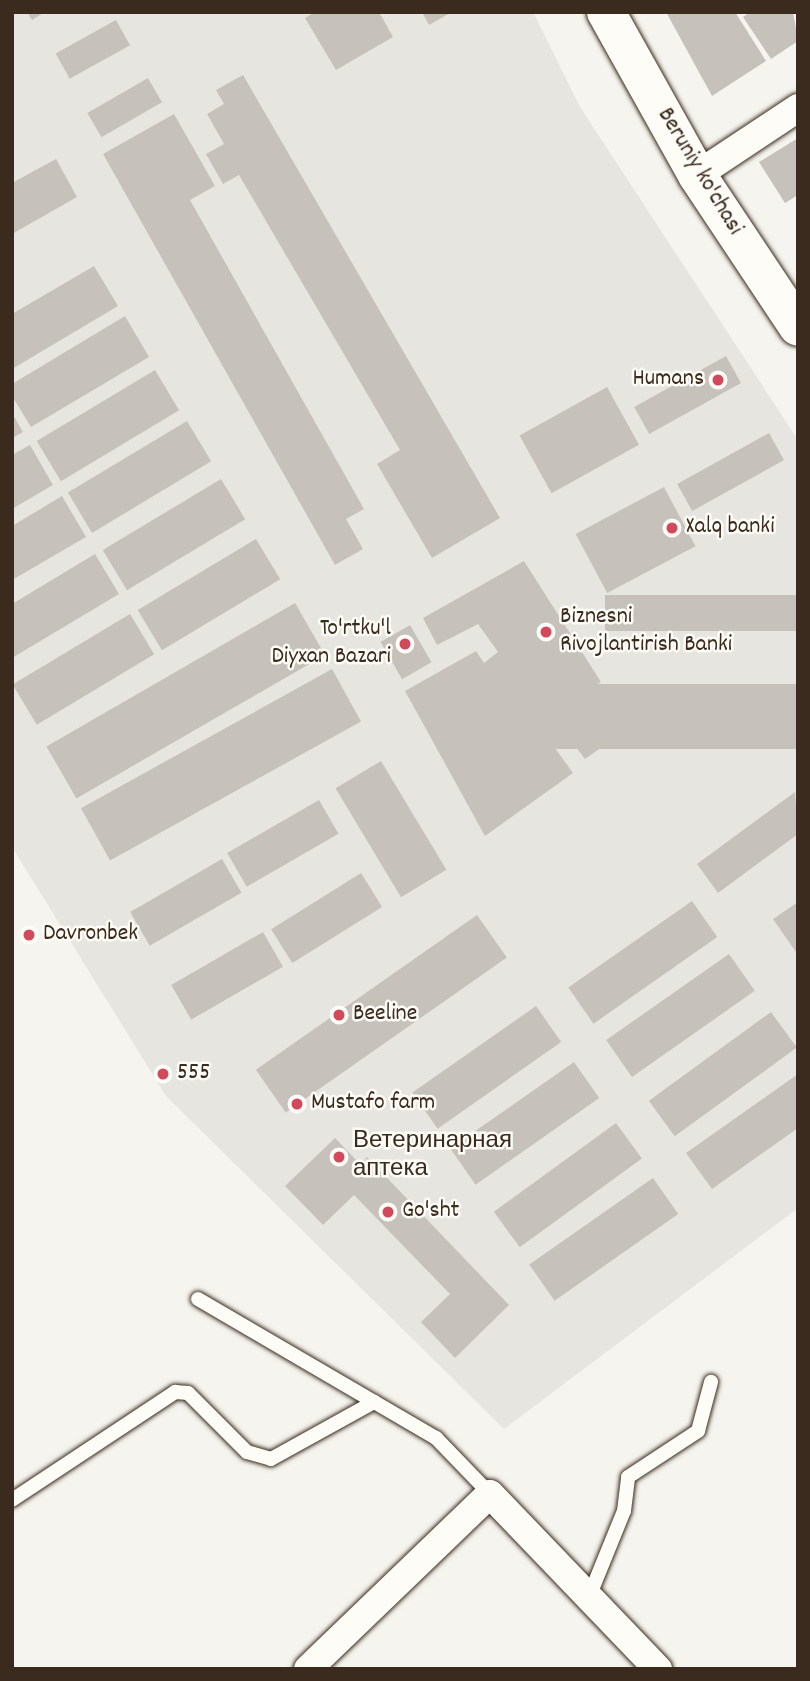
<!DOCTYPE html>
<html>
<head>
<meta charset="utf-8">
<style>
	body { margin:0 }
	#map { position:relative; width:810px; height:1681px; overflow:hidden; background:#f5f4ee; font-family:Dekko,sans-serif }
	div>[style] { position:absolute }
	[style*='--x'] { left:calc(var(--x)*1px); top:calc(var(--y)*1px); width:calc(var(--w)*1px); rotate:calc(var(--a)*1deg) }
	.built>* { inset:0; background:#e7e5df }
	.building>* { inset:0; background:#c7c1bb; transform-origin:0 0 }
	.roads { filter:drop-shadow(0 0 2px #3b2a1e) drop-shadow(0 0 2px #3b2a1e) }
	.service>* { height:14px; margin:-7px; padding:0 7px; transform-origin:7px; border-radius:7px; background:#fdfcf7 }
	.minor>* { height:28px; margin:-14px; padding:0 14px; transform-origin:14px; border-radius:14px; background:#fdfcf7 }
	.primary>* { height:38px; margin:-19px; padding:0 19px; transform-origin:19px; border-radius:19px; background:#fdfcf7 }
	.dots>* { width:19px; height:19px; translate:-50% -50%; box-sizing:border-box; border:4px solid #fdfcf7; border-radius:50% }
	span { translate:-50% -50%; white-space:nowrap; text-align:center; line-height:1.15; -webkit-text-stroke:5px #fdfcf7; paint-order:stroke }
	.street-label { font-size:24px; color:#3b2a1e }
	.poi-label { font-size:24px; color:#3b2a1e }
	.right { translate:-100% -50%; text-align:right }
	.left { translate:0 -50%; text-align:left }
	.frame { position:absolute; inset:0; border:14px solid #3b2a1e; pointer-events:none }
</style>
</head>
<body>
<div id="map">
	<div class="built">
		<div style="clip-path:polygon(12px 12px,533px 12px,580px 107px,798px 440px,798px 1208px,504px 1429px,166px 1096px,12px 847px)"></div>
	</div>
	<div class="building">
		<div style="clip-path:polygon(27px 12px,45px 12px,32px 20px)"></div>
		<div style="clip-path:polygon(315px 12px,379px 12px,393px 37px,336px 70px,305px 18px)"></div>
		<div style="clip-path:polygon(422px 12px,452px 12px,429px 25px)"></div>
		<div style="clip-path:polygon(666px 12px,735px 12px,766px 61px,712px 96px)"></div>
		<div style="clip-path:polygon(750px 12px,793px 12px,798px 41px,771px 59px,743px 17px)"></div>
		<div style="left:116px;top:20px;width:29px;height:69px;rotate:61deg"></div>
		<div style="clip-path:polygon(243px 75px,500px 518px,432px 558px,377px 464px,400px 450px,239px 175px,223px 184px,206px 154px,224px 144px,207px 114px,224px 104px,216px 90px)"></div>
		<div style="left:148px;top:78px;width:28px;height:70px;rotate:60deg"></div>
		<div style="clip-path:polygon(174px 114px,215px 186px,190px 200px,364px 509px,346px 519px,363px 549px,335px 565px,103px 154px)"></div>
		<div style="clip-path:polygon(798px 138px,798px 195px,785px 203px,759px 162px)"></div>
		<div style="clip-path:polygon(56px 159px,77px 197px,12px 234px,12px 183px)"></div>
		<div style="clip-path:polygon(94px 266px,118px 306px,12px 369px,12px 314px)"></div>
		<div style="clip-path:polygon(125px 316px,149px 357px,31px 427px,12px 396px,12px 384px)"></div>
		<div style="left:726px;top:356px;width:31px;height:105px;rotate:61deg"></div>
		<div style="left:155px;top:370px;width:47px;height:138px;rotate:59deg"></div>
		<div style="left:607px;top:387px;width:66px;height:100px;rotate:61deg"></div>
		<div style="clip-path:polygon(12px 413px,23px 432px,12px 438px)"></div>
		<div style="left:187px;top:421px;width:47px;height:139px;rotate:59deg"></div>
		<div style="left:769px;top:433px;width:31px;height:105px;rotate:61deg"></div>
		<div style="clip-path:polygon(30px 445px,53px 485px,12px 509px,12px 455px)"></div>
		<div style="left:221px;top:479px;width:47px;height:138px;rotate:59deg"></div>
		<div style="left:664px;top:487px;width:67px;height:100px;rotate:62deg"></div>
		<div style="clip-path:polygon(62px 496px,86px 537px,12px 580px,12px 526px)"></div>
		<div style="left:256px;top:539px;width:47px;height:138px;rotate:59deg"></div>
		<div style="clip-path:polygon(95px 554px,119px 594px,12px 658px,12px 604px)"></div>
		<div style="clip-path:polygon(524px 561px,601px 682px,588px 690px,622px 733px,585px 759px,552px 716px,539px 726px,573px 773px,485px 836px,405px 691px,476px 651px,484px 663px,498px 652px,478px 624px,437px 645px,423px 618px)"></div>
		<div style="left:798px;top:595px;width:36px;height:193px;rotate:90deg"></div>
		<div style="left:295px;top:603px;width:60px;height:287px;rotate:60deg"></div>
		<div style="left:130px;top:614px;width:47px;height:137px;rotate:59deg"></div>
		<div style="left:410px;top:625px;width:43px;height:34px;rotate:60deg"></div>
		<div style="left:332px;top:669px;width:60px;height:287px;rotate:61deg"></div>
		<div style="left:798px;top:684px;width:65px;height:324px;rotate:90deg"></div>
		<div style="left:381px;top:761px;width:127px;height:53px;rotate:59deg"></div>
		<div style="clip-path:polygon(795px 792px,798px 834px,718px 893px,697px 864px)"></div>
		<div style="left:319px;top:800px;width:39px;height:106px;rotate:60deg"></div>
		<div style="left:222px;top:859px;width:39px;height:106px;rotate:60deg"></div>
		<div style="left:361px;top:873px;width:40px;height:106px;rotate:58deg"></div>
		<div style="left:692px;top:901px;width:44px;height:151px;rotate:55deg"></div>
		<div style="clip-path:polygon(798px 902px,798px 955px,773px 919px)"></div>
		<div style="left:477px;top:915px;width:52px;height:270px;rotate:55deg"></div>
		<div style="left:263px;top:932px;width:40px;height:106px;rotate:60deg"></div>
		<div style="left:729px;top:954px;width:45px;height:150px;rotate:55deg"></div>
		<div style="left:536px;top:1006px;width:44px;height:151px;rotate:55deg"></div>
		<div style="left:771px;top:1012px;width:44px;height:151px;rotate:54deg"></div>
		<div style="left:574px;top:1062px;width:44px;height:151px;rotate:55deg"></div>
		<div style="clip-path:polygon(798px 1074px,798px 1128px,712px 1189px,686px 1153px)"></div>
		<div style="left:616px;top:1123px;width:44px;height:151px;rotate:54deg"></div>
		<div style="clip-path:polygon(335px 1138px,360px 1164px,367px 1157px,509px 1305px,455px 1358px,421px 1322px,450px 1294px,354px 1195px,323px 1225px,285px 1186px)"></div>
		<div style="left:653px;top:1178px;width:44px;height:151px;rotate:55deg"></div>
	</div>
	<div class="roads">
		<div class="service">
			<div style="--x:198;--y:1299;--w:276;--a:30.3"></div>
			<div style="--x:436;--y:1438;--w:78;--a:46"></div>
			<div style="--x:12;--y:1500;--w:196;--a:-33.5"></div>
			<div style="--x:175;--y:1392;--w:13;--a:4"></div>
			<div style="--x:188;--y:1393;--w:83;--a:45"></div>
			<div style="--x:247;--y:1452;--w:25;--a:16"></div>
			<div style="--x:271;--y:1459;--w:118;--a:-29"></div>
			<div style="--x:589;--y:1597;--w:93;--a:-67.9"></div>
			<div style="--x:624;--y:1511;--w:34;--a:-83"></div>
			<div style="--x:628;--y:1477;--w:84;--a:-33.3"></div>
			<div style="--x:698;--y:1431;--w:51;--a:-75.1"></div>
		</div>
		<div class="minor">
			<div style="--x:697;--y:175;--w:121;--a:-33.6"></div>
			<div style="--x:308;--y:1669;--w:252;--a:-43.9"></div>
			<div style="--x:490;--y:1494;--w:243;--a:46.2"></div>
		</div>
		<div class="primary">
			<div style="--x:606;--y:12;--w:187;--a:60.8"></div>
			<div style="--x:697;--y:175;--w:182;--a:56.4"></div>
		</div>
	</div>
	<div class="dots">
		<div style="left:718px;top:380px;background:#d1495b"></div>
		<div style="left:672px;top:528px;background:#d1495b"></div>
		<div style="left:546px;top:632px;background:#d1495b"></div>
		<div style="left:405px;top:644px;background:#d1495b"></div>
		<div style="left:29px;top:935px;background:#d1495b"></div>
		<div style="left:339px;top:1015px;background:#d1495b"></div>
		<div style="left:163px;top:1074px;background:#d1495b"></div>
		<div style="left:297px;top:1104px;background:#d1495b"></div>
		<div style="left:339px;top:1157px;background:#d1495b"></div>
		<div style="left:388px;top:1212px;background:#d1495b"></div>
	</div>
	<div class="street-label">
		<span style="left:699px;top:172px;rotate:59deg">Beruniy ko'chasi</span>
	</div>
	<div class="poi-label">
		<span class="right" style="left:704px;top:380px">Humans</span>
		<span class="left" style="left:686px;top:528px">Xalq banki</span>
		<span class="left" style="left:560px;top:632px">Biznesni<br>Rivojlantirish Banki</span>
		<span class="right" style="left:391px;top:644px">To'rtku'l<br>Diyxan Bazari</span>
		<span class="left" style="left:43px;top:935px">Davronbek</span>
		<span class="left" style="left:353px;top:1015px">Beeline</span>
		<span class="left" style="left:177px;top:1074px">555</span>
		<span class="left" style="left:311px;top:1104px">Mustafo farm</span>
		<span class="left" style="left:353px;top:1157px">Ветеринарная<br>аптека</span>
		<span class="left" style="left:402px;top:1212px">Go'sht</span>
	</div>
	<div class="frame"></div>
</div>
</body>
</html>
